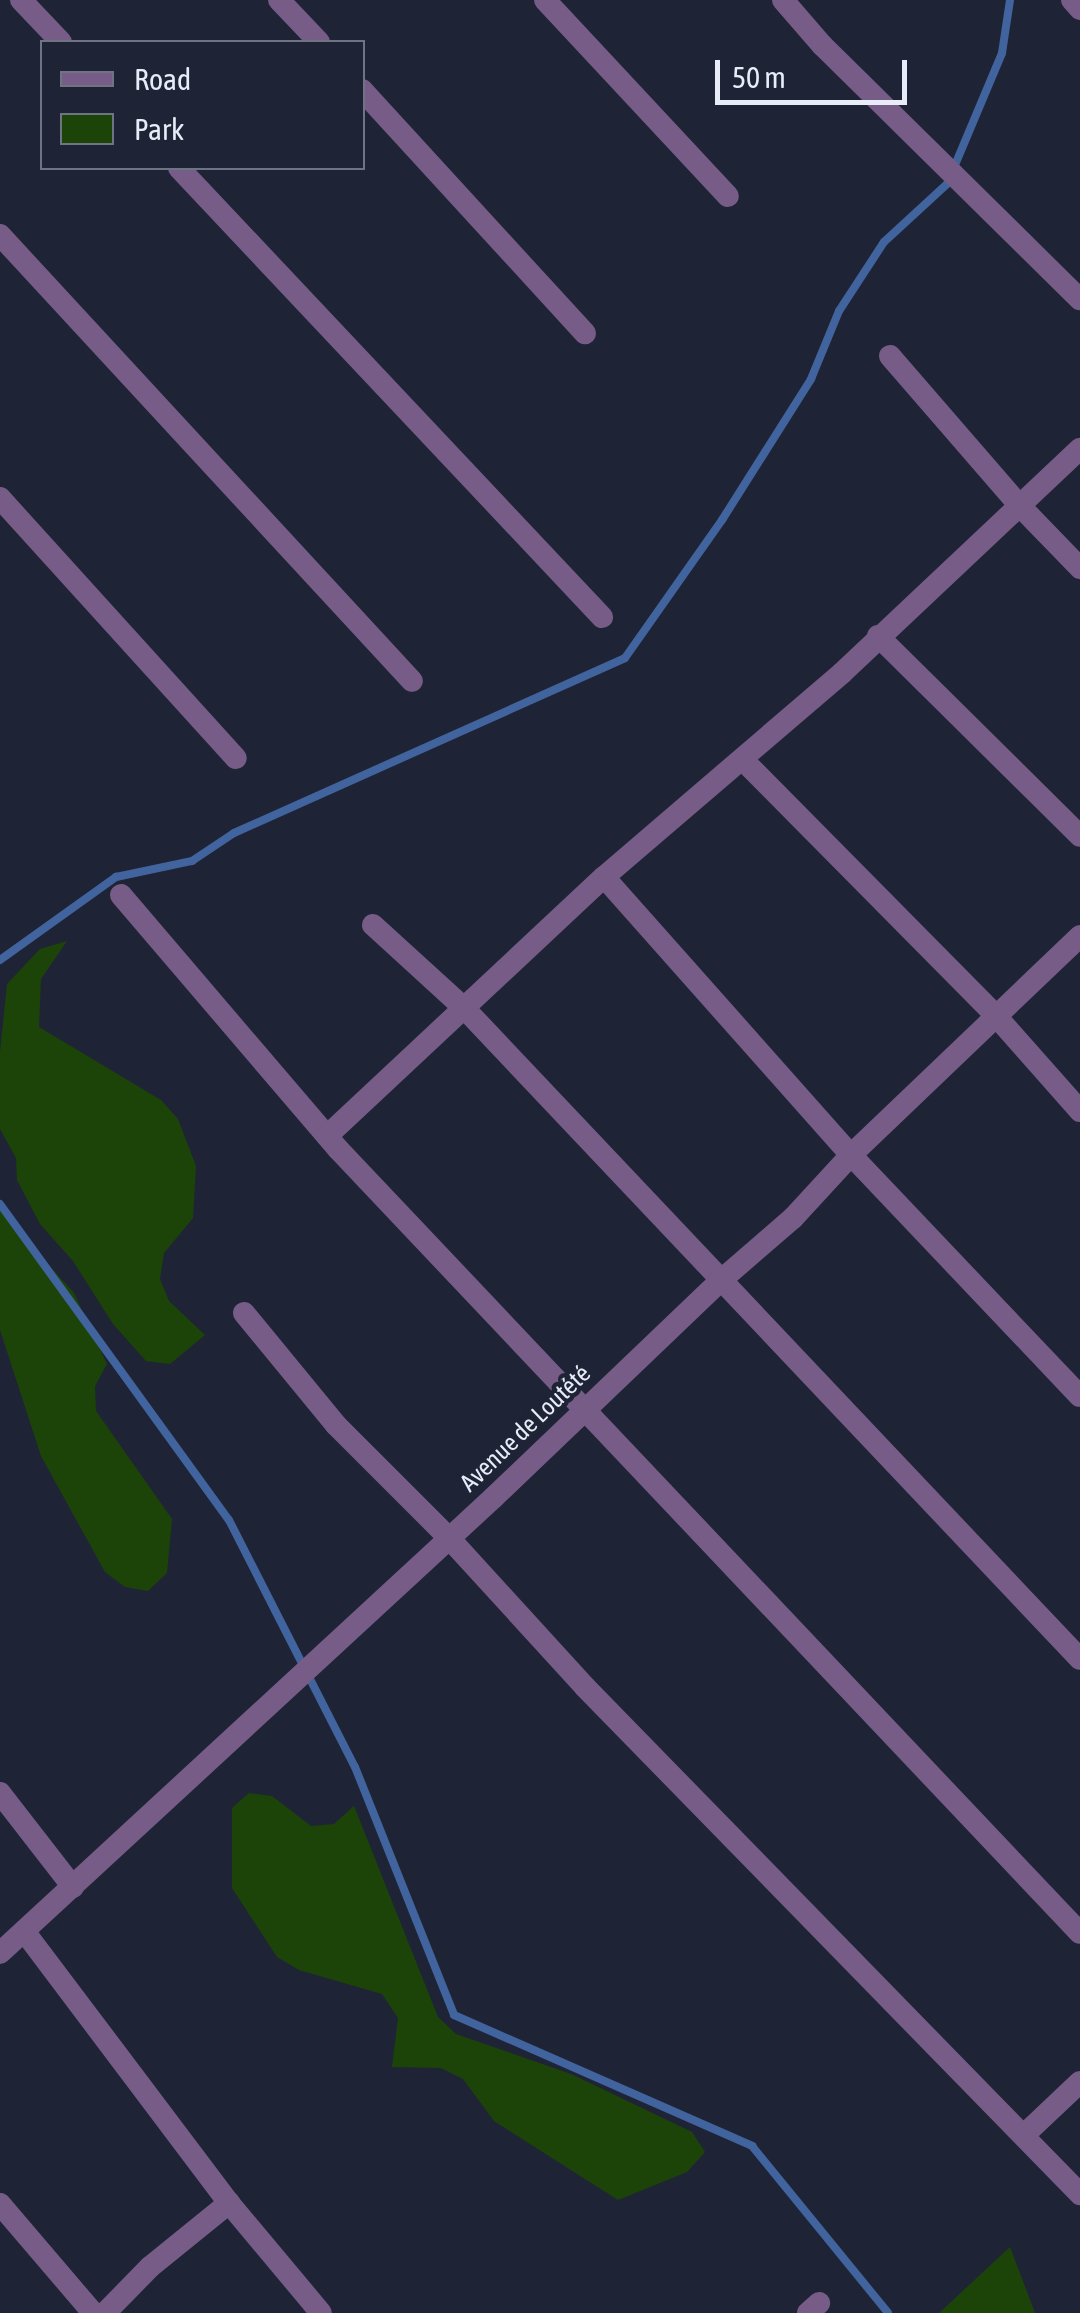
<!DOCTYPE html>
<html>
<head>
<meta charset="utf-8">
<style>
	body { margin:0 }
	#map { position:relative; width:1080px; height:2313px; overflow:hidden; background:#1e2436; font-family:"Asap Condensed",sans-serif }
	div>[style] { position:absolute }
	[style*='--x'] { left:calc(var(--x)*1px); top:calc(var(--y)*1px); width:calc(var(--w)*1px); rotate:calc(var(--a)*1deg) }
	.green>* { inset:0; background:#1d4408 }
	.stream>* { height:8px; margin:-4px; padding:0 4px; transform-origin:4px; border-radius:4px; background:#41649e }
	.minor>* { height:22px; margin:-11px; padding:0 11px; transform-origin:11px; border-radius:11px; background:#765c86 }
	span { translate:-50% -50%; white-space:nowrap; text-align:center; line-height:1.15; -webkit-text-stroke:9px #1e2436; paint-order:stroke }
	.street-label { font-size:25px; color:#e8ecf8 }
	.legend { position:absolute; left:40px; top:40px; width:325px; height:130px; box-sizing:border-box; background:#1e2436; border:2px solid #6f7484; margin:0; padding:12px 18px; list-style:none; font-size:30px; color:#e8ecf8 }
	.legend li { display:flex; align-items:center; gap:20px; height:50px }
	.legend b { width:50px; border:2px solid #6f7484 }
	.scale { position:absolute; left:715px; top:60px; width:192px; height:45px; box-sizing:border-box; border:5px solid #e8ecf8; border-top:0; padding-left:12px; font-size:30px; line-height:35px; white-space:nowrap; color:#e8ecf8; -webkit-text-stroke:8px #1e2436; paint-order:stroke }
</style>
</head>
<body>
<div id="map">
	<div class="green">
		<div style="clip-path:polygon(67px 941px,41px 979px,39px 1027px,161px 1100px,178px 1119px,196px 1166px,193px 1218px,164px 1253px,160px 1279px,169px 1301px,205px 1335px,170px 1364px,146px 1361px,113px 1324px,73px 1261px,40px 1224px,17px 1180px,16px 1158px,0 1129px,0 1052px,7px 984px,40px 949px)"></div>
		<div style="clip-path:polygon(0 1211px,74px 1293px,107px 1364px,95px 1386px,96px 1411px,172px 1519px,167px 1573px,148px 1591px,125px 1587px,105px 1572px,41px 1456px,0 1330px)"></div>
		<div style="clip-path:polygon(249px 1793px,272px 1796px,311px 1826px,334px 1824px,354px 1806px,438px 2017px,456px 2034px,571px 2074px,692px 2132px,705px 2152px,687px 2172px,618px 2200px,494px 2121px,463px 2079px,441px 2068px,392px 2067px,398px 2018px,382px 1994px,299px 1970px,277px 1957px,232px 1888px,232px 1808px)"></div>
		<div style="clip-path:polygon(1010px 2247px,1035px 2313px,939px 2313px)"></div>
	</div>
	<div class="stream">
		<div style="--x:0;--y:960;--w:143;--a:-35.6"></div>
		<div style="--x:116;--y:877;--w:78;--a:-11.9"></div>
		<div style="--x:192;--y:861;--w:50;--a:-33.7"></div>
		<div style="--x:234;--y:833;--w:428;--a:-24.1"></div>
		<div style="--x:625;--y:658;--w:169;--a:-54.9"></div>
		<div style="--x:722;--y:520;--w:167;--a:-57.7"></div>
		<div style="--x:811;--y:379;--w:74;--a:-67.6"></div>
		<div style="--x:839;--y:311;--w:82;--a:-56.9"></div>
		<div style="--x:884;--y:242;--w:86;--a:-42.6"></div>
		<div style="--x:947;--y:184;--w:142;--a:-67.2"></div>
		<div style="--x:1002;--y:53;--w:54;--a:-81.4"></div>
		<div style="--x:0;--y:1204;--w:390;--a:54.1"></div>
		<div style="--x:229;--y:1520;--w:277;--a:63"></div>
		<div style="--x:355;--y:1767;--w:267;--a:68.2"></div>
		<div style="--x:454;--y:2015;--w:326;--a:23.7"></div>
		<div style="--x:752;--y:2146;--w:215;--a:50.8"></div>
	</div>
	<div class="minor">
		<div style="--x:21;--y:0;--w:58;--a:46.4"></div>
		<div style="--x:279;--y:0;--w:58;--a:46.4"></div>
		<div style="--x:545;--y:0;--w:268;--a:47"></div>
		<div style="--x:783;--y:0;--w:60;--a:49.1"></div>
		<div style="--x:822;--y:45;--w:362;--a:44.6"></div>
		<div style="--x:1072;--y:0;--w:12;--a:48"></div>
		<div style="--x:362;--y:90;--w:330;--a:47.5"></div>
		<div style="--x:179;--y:168;--w:617;--a:46.71"></div>
		<div style="--x:0;--y:235;--w:607;--a:47.27"></div>
		<div style="--x:890;--y:356;--w:197;--a:49.1"></div>
		<div style="--x:1019;--y:505;--w:88;--a:45.9"></div>
		<div style="--x:0;--y:498;--w:351;--a:47.8"></div>
		<div style="--x:878;--y:636;--w:284;--a:44.7"></div>
		<div style="--x:743;--y:760;--w:360;--a:45.3"></div>
		<div style="--x:996;--y:1016;--w:127;--a:48.5"></div>
		<div style="--x:604;--y:877;--w:372;--a:48.4"></div>
		<div style="--x:851;--y:1155;--w:332;--a:46.5"></div>
		<div style="--x:121;--y:895;--w:334;--a:49.5"></div>
		<div style="--x:338;--y:1149;--w:1079;--a:46.58"></div>
		<div style="--x:373;--y:925;--w:126;--a:42.4"></div>
		<div style="--x:466;--y:1010;--w:893;--a:46.59"></div>
		<div style="--x:327;--y:1136;--w:379;--a:-43.1"></div>
		<div style="--x:604;--y:877;--w:313;--a:-40.6"></div>
		<div style="--x:842;--y:673;--w:327;--a:-43.3"></div>
		<div style="--x:244;--y:1313;--w:145;--a:50.6"></div>
		<div style="--x:336;--y:1425;--w:160;--a:45"></div>
		<div style="--x:449;--y:1538;--w:202;--a:47.6"></div>
		<div style="--x:585;--y:1687;--w:709;--a:45.69"></div>
		<div style="--x:0;--y:1793;--w:119;--a:52.2"></div>
		<div style="--x:24;--y:1931;--w:341;--a:53"></div>
		<div style="--x:229;--y:2203;--w:143;--a:50.1"></div>
		<div style="--x:0;--y:1953;--w:671;--a:-42.7"></div>
		<div style="--x:493;--y:1498;--w:313;--a:-43.7"></div>
		<div style="--x:719;--y:1282;--w:98;--a:-40.9"></div>
		<div style="--x:793;--y:1218;--w:86;--a:-47.4"></div>
		<div style="--x:851;--y:1155;--w:317;--a:-43.7"></div>
		<div style="--x:1024;--y:2135;--w:77;--a:-43.4"></div>
		<div style="--x:0;--y:2204;--w:143;--a:49.5"></div>
		<div style="--x:105;--y:2313;--w:64;--a:-45.6"></div>
		<div style="--x:150;--y:2267;--w:102;--a:-39"></div>
		<div style="--x:808;--y:2313;--w:15;--a:-42"></div>
	</div>
	<div class="street-label">
		<span style="left:525px;top:1428px;rotate:-44deg">Avenue de Loutété</span>
	</div>
	<ul class="legend">
	<li><b style="height:12px;background:#765c86"></b>Road</li>
	<li><b style="height:28px;background:#1d4408"></b>Park</li>
	</ul>
	<div class="scale">50 m</div>
</div>
</body>
</html>
